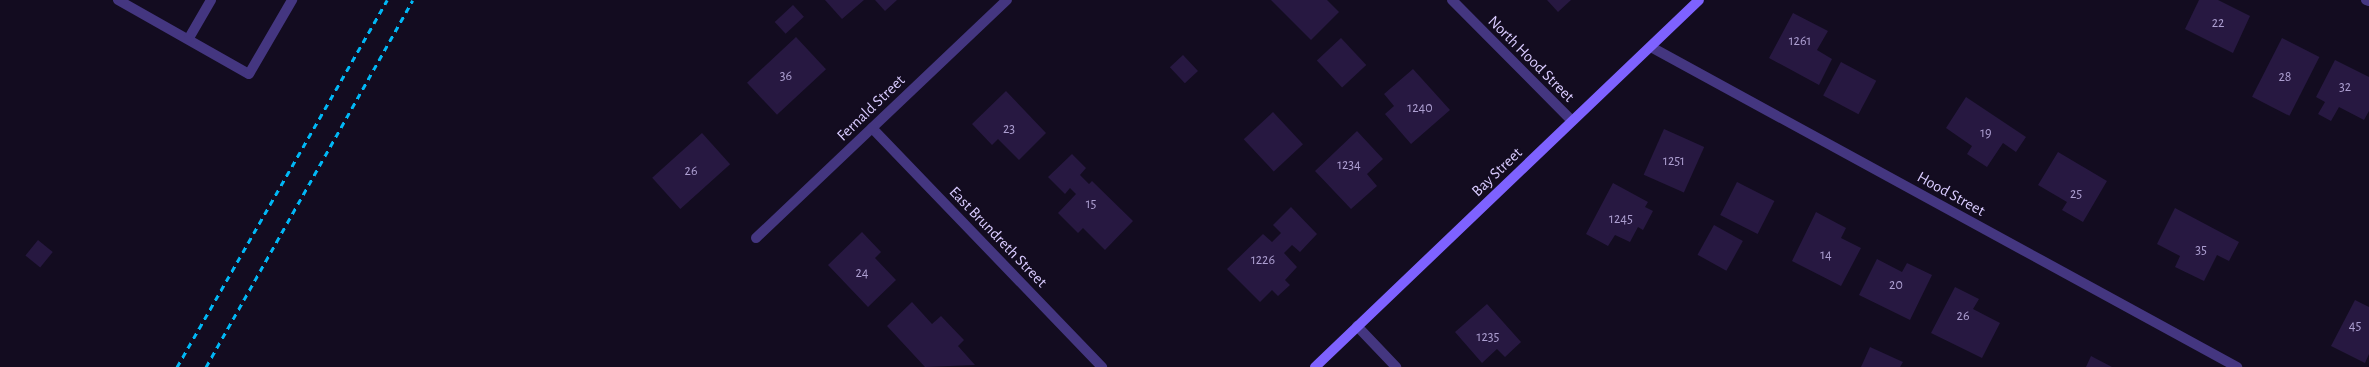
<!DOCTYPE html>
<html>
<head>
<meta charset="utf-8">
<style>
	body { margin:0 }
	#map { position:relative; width:2369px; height:367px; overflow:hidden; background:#130c20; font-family:"Alegreya Sans",sans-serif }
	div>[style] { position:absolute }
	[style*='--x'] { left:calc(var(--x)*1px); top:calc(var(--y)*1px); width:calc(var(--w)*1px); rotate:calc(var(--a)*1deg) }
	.building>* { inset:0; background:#271841; transform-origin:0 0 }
	.lane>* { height:10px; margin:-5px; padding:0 5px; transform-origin:5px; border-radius:5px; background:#443680 }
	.street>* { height:10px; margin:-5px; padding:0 5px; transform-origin:5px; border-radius:5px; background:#443680 }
	.secondary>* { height:10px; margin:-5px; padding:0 5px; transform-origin:5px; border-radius:5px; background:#7e62ff }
	.rail>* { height:3px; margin-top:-1.5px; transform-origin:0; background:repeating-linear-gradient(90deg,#00b8f6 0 6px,transparent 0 11px) }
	span { translate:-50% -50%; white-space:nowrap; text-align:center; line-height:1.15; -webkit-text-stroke:3.5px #130c20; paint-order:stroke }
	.number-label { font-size:14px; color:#ac9ed0 }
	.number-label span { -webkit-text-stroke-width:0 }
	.street-label { font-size:16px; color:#d9cbff }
</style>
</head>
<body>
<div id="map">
	<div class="building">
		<div style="clip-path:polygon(825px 0,864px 0,842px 19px)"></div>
		<div style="clip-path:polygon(875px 0,897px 0,885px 11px)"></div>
		<div style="clip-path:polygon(1271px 0,1327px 0,1339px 12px,1311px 40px)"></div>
		<div style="clip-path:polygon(1547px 0,1571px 0,1558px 12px)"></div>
		<div style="clip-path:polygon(2199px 0,2218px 0,2250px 16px,2233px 53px,2185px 29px)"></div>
		<div style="left:793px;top:5px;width:16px;height:25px;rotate:47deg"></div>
		<div style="clip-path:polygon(1793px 13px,1828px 31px,1817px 50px,1832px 59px,1819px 85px,1769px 58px)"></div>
		<div style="left:796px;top:37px;width:44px;height:67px;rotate:47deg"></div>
		<div style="left:1341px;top:38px;width:37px;height:33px;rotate:47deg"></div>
		<div style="left:2282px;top:38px;width:42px;height:66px;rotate:27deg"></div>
		<div style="left:1183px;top:55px;width:22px;height:18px;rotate:47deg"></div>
		<div style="clip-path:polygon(2335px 60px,2369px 77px,2369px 111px,2364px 120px,2339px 107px,2331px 121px,2318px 114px,2325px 102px,2316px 97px)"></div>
		<div style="left:1841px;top:62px;width:40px;height:38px;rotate:28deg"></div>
		<div style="clip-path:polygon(1413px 69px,1450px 110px,1411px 144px,1385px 114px,1394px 106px,1384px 94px)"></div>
		<div style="clip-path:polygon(1006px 91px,1046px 133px,1019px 160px,998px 139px,992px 145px,972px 124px)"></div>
		<div style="clip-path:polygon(1966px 97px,2026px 137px,2016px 152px,2003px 143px,1987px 167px,1967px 154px,1972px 146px,1946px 128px)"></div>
		<div style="left:1273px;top:112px;width:44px;height:40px;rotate:47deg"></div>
		<div style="left:1664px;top:129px;width:44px;height:50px;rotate:24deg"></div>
		<div style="clip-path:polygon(1357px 131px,1383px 159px,1367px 174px,1377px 186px,1351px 209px,1315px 171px)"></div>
		<div style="left:702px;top:133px;width:42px;height:67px;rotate:48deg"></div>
		<div style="clip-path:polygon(2058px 152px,2107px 181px,2083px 222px,2062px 210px,2067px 202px,2038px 185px)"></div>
		<div style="clip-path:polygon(1072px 154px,1086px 168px,1080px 175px,1089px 184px,1092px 181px,1133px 221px,1105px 250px,1083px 228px,1078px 233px,1058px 213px,1076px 194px,1070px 188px,1065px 194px,1048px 177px)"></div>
		<div style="left:1737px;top:182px;width:42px;height:37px;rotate:27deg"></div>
		<div style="clip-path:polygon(1613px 183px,1648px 202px,1645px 207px,1653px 211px,1643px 230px,1638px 227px,1630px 242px,1615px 235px,1608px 246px,1586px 234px)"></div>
		<div style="clip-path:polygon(1291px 207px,1317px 234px,1300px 252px,1292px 245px,1284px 253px,1297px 267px,1285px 280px,1290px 285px,1278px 296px,1272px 290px,1260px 302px,1227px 269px,1263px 234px,1272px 242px,1281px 233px,1273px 225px)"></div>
		<div style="clip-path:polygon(2175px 208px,2239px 242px,2229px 261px,2217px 255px,2204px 281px,2175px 267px,2180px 256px,2157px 244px)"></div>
		<div style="clip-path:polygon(1816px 212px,1846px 228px,1841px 238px,1861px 248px,1841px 286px,1792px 261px)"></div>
		<div style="left:1714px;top:225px;width:33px;height:34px;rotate:29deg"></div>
		<div style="clip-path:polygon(862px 232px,881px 252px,875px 258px,896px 280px,868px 307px,828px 265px)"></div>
		<div style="left:38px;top:240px;width:19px;height:20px;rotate:39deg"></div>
		<div style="clip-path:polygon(1877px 259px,1902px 272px,1907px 263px,1932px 275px,1910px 320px,1859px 295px)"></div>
		<div style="clip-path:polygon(1955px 287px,1979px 299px,1973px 309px,2000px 323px,1982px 358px,1931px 333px)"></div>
		<div style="clip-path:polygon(2355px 300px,2369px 307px,2369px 354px,2365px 363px,2331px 346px)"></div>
		<div style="clip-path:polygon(912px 302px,932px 324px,941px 316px,964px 340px,958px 346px,975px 365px,925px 367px,887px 326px)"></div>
		<div style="clip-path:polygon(1487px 304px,1521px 342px,1505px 357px,1497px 349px,1482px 363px,1455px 332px)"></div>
		<div style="clip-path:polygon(1870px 347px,1903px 362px,1900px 367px,1861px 367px)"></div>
		<div style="clip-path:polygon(2091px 356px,2112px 367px,2086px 367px)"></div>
	</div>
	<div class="lane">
		<div style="--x:118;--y:0;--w:150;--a:29.5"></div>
		<div style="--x:249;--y:74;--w:86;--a:-59.8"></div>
		<div style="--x:189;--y:38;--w:44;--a:-59.9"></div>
	</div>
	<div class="street">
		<div style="--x:1452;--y:0;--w:170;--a:45.2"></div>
		<div style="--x:2366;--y:0;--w:3;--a:18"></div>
		<div style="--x:1651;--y:47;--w:668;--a:28.64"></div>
		<div style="--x:872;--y:128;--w:332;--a:46.1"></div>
		<div style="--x:756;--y:238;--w:346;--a:-43.5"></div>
		<div style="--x:1357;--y:326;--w:57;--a:46.4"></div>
	</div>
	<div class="secondary">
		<div style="--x:1315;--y:367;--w:531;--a:-43.7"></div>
	</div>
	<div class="rail">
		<div style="--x:177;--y:367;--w:423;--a:-60.2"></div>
		<div style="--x:206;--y:367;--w:421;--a:-60.6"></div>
	</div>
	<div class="number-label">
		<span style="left:2218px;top:23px">22</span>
		<span style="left:1800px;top:41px">1261</span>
		<span style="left:786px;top:76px">36</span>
		<span style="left:2285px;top:77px">28</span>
		<span style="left:2345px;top:87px">32</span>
		<span style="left:1420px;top:108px">1240</span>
		<span style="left:1009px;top:129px">23</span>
		<span style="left:1986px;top:133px">19</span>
		<span style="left:1674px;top:161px">1251</span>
		<span style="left:1349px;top:165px">1234</span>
		<span style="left:691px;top:171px">26</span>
		<span style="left:2076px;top:194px">25</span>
		<span style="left:1091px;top:204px">15</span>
		<span style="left:1621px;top:219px">1245</span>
		<span style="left:2201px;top:250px">35</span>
		<span style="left:1826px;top:255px">14</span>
		<span style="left:1263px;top:260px">1226</span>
		<span style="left:862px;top:273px">24</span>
		<span style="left:1896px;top:285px">20</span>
		<span style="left:1963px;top:316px">26</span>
		<span style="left:2355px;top:326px">45</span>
		<span style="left:1488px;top:337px">1235</span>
	</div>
	<div class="street-label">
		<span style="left:1531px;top:59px;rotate:45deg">North Hood Street</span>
		<span style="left:871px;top:108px;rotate:-44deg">Fernald Street</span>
		<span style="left:1497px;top:172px;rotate:-44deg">Bay Street</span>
		<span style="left:1951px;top:194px;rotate:29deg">Hood Street</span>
		<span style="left:998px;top:237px;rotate:46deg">East Brundreth Street</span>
	</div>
</div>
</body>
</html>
